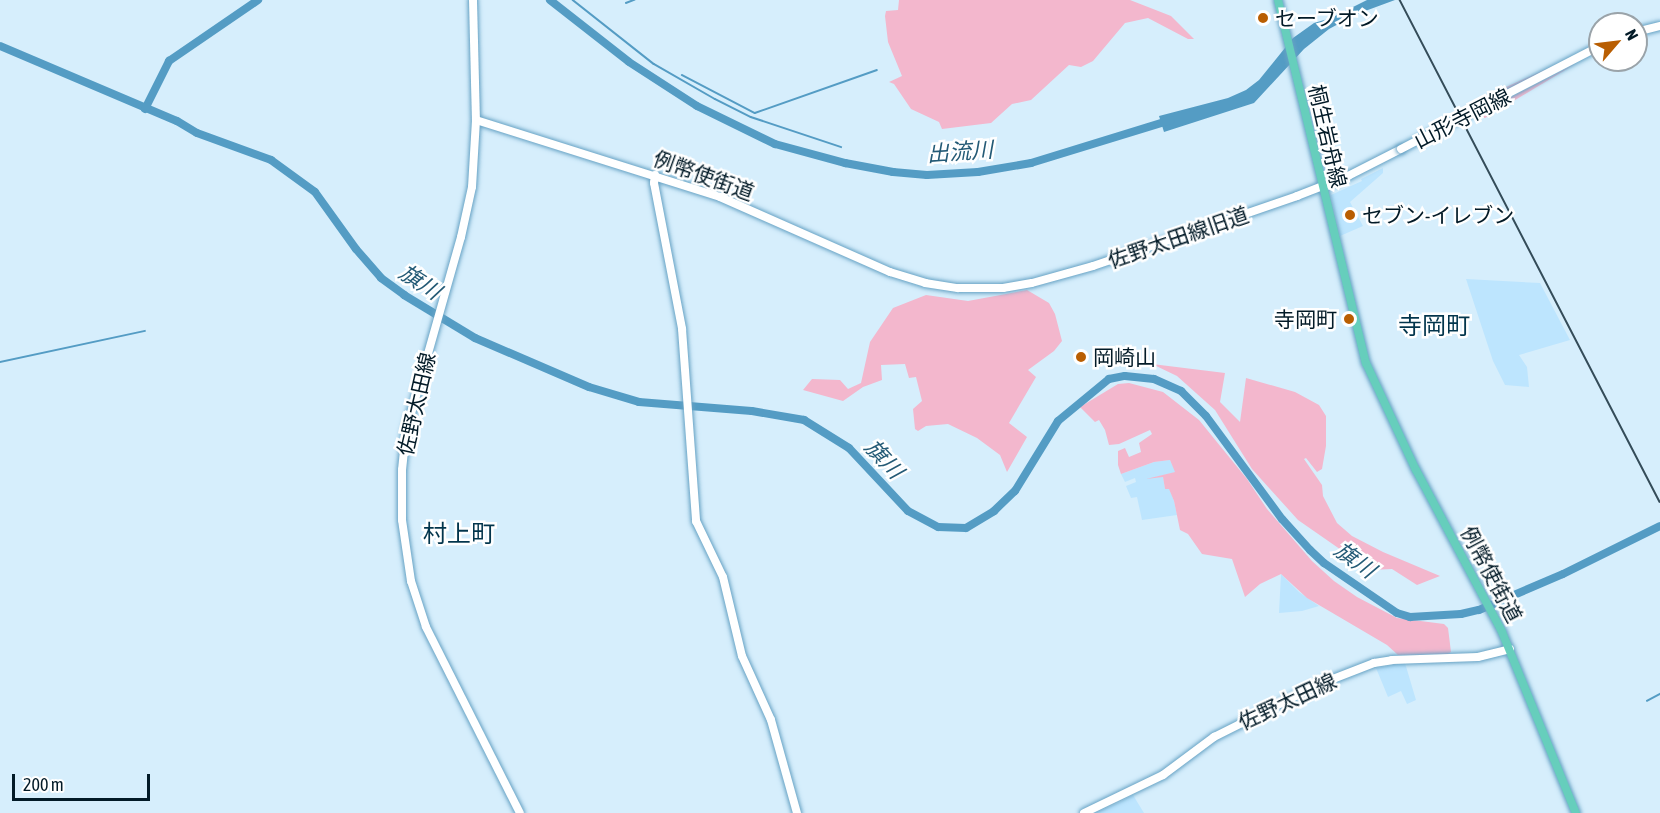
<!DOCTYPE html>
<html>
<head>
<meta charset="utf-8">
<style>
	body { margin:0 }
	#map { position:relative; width:1660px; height:813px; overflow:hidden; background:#d6eefc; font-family:"Asap Condensed","Noto Sans JP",sans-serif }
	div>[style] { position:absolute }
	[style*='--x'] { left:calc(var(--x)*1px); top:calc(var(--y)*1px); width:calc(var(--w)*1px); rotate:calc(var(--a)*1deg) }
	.built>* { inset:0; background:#bde5fe }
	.green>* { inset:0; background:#f3b7cd }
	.water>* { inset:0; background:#549cc4 }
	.stream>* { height:1.5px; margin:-0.75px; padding:0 0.75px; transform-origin:0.75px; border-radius:0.75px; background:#549cc4 }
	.river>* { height:8px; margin:-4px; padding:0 4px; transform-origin:4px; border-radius:4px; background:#549cc4 }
	.roads { filter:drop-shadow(0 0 2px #66a2c4) drop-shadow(0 0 2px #66a2c4) }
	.secondary>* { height:8px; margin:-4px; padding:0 4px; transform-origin:4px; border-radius:4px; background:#fff }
	.primary>* { height:8px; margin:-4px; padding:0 4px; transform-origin:4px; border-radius:4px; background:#66cebc }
	.rail>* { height:1.5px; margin:-0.75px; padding:0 0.75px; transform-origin:0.75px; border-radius:0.75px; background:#344c59 }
	.bridges { filter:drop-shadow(0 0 2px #66a2c4) drop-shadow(0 0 2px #66a2c4) }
	.secondary-bridge>* { height:8px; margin:-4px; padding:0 4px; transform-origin:4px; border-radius:4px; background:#fff }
	.dots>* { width:16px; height:16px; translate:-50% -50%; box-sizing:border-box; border:3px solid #fff; border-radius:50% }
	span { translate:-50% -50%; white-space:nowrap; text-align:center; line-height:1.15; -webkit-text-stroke:5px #fff; paint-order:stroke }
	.poi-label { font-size:21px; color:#021a27 }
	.left { translate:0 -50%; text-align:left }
	.right { translate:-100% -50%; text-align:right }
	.street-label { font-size:21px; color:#021a27 }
	.water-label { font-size:22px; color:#235a76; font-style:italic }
	.quarter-label { font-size:24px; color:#02354c }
	.north { position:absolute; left:1588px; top:12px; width:60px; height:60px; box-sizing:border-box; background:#fff; border:2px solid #9aa3a9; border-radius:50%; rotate:62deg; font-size:16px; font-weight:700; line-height:24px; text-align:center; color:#021a27 }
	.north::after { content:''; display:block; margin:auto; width:21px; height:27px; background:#b95e02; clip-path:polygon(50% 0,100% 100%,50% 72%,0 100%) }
	.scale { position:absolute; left:12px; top:774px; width:138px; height:27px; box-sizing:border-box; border:3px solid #021a27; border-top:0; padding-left:8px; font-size:18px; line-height:21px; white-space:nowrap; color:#021a27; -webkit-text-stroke:4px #fff; paint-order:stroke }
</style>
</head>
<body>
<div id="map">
	<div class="built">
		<div style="clip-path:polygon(1383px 168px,1383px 173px,1350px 202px,1363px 226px,1340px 236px,1331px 195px,1362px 181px,1361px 179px)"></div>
		<div style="clip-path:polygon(1466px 279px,1540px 283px,1570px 340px,1519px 355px,1527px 367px,1529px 387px,1505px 385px,1493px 361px)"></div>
		<div style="clip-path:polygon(1170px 460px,1176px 472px,1152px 478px,1163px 476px,1165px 489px,1169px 488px,1174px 501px,1177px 515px,1142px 520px,1137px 497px,1131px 498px,1126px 486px,1136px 482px,1135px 478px,1125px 482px,1121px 474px,1154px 462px)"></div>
		<div style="clip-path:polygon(1281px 574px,1299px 592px,1319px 606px,1302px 611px,1279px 613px)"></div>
		<div style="clip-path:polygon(1405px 663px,1416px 700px,1407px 704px,1401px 691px,1388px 697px,1376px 668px)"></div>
		<div style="clip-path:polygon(1133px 795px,1144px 813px,1095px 813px,1118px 803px)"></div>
	</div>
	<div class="green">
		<div style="clip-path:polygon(899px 0,1130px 0,1171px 16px,1194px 39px,1188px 39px,1148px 18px,1125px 23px,1093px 61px,1081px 67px,1069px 65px,1031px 100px,1012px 104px,991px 123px,942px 129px,939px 122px,911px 109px,894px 84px,889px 82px,902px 76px,888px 42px,885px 16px,886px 11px,898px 10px)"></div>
		<div style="clip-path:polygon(1575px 56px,1474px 107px,1478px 114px,1577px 63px,1485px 118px,1475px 116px,1471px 108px,1473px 102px)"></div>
		<div style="clip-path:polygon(1027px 290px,1049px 303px,1055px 314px,1062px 341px,1054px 351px,1028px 370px,1036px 377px,1009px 423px,1027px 437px,1007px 472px,1000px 455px,977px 438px,948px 424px,926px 426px,918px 431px,915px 429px,913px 409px,922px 401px,916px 377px,909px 378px,905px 364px,881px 365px,882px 380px,863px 387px,843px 401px,803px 390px,812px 379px,840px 380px,848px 389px,861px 383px,870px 342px,893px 308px,926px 295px,968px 301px)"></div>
		<div style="clip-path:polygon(1152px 364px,1225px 373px,1220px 402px,1240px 422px,1246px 378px,1295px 392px,1319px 405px,1326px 416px,1326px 446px,1322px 469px,1317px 472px,1306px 458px,1304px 459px,1322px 485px,1323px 496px,1337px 523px,1352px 536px,1383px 552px,1440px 576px,1417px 585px,1392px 569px,1370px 570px,1298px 520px,1252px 469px,1215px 410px,1177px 376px)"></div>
		<div style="clip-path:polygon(1129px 383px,1163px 392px,1199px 420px,1247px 479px,1267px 509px,1312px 561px,1334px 581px,1357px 597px,1397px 618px,1444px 624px,1448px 628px,1451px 652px,1448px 654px,1398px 655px,1387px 645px,1307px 598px,1281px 574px,1260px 584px,1245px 597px,1232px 559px,1202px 554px,1188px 534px,1180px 530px,1174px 501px,1169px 489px,1165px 489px,1163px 477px,1146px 479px,1175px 472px,1170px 460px,1154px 462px,1121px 474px,1118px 465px,1118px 451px,1125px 448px,1129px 457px,1141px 452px,1139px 443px,1152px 434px,1150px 430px,1119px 444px,1109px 445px,1105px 430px,1099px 420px,1095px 422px,1080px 407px,1118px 384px)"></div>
	</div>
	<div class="water">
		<div style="clip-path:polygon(1367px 0,1395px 0,1357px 14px,1329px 29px,1304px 49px,1254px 103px,1164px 132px,1159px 116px,1228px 98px,1246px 90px,1259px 80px,1293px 38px,1314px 23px,1331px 18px)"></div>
	</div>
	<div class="stream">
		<div style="--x:573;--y:0;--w:103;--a:38.3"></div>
		<div style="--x:654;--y:64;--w:70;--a:29.8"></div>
		<div style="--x:715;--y:99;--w:40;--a:26.6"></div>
		<div style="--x:751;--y:117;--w:95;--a:18.4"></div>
		<div style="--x:626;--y:3;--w:9;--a:-21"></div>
		<div style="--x:682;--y:75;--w:82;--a:27.5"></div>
		<div style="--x:755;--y:113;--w:129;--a:-19.4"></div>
		<div style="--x:0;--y:362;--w:148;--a:-12.1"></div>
		<div style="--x:1647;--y:701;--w:15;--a:-28"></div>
	</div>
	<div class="river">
		<div style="--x:550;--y:0;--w:100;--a:38.1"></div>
		<div style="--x:629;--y:62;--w:81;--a:32.9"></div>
		<div style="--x:697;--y:106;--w:87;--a:26"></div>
		<div style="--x:775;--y:144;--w:73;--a:15.2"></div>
		<div style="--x:845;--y:163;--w:49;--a:10.6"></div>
		<div style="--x:893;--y:172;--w:34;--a:5"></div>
		<div style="--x:927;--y:175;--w:51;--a:-3.4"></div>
		<div style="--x:978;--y:172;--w:54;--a:-9.6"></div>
		<div style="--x:1031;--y:163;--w:146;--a:-17.1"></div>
		<div style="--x:0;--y:46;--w:192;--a:23"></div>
		<div style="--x:177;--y:121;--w:23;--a:31"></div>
		<div style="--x:197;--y:133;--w:79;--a:20"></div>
		<div style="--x:271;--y:160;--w:54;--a:36"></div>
		<div style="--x:315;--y:192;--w:70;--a:54.3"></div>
		<div style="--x:356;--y:249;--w:38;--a:49"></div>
		<div style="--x:381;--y:278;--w:29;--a:36"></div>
		<div style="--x:404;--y:295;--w:83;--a:31.2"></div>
		<div style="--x:475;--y:338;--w:124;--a:23.3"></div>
		<div style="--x:589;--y:387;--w:52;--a:16.7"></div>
		<div style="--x:639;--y:402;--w:113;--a:4.6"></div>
		<div style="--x:752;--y:411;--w:53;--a:9.8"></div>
		<div style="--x:804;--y:420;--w:53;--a:31.9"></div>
		<div style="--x:849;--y:448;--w:86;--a:46.9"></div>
		<div style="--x:908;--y:511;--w:34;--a:28"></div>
		<div style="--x:938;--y:527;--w:28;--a:2"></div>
		<div style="--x:966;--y:528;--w:33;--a:-31"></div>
		<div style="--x:994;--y:511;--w:29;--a:-44"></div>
		<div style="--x:1015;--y:491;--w:82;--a:-58.4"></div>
		<div style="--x:1058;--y:421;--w:66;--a:-39.5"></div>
		<div style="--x:1109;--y:379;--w:16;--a:-11"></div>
		<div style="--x:1125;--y:376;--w:29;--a:6"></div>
		<div style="--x:1154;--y:379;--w:30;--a:24"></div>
		<div style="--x:1181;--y:391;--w:35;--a:45"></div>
		<div style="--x:1206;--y:416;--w:128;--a:53.6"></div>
		<div style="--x:1282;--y:519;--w:42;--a:47.9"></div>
		<div style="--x:1310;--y:550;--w:19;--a:43"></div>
		<div style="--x:1324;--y:563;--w:88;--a:34.4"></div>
		<div style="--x:1397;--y:613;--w:14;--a:17"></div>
		<div style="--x:1410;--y:617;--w:51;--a:-3.4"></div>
		<div style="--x:1461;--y:614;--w:18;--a:-13"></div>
		<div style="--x:1479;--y:610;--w:91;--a:-23.2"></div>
		<div style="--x:1563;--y:574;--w:108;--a:-26.3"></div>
		<div style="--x:145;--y:109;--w:54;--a:-63.4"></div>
		<div style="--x:169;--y:61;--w:108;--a:-34.4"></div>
	</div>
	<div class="roads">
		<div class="secondary">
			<div style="--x:473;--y:0;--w:120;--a:88.6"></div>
			<div style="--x:476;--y:120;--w:67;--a:93.4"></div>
			<div style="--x:472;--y:187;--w:51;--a:102.4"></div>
			<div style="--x:461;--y:237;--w:203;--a:105.8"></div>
			<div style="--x:406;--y:432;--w:38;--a:96"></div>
			<div style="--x:402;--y:470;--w:50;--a:90"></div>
			<div style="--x:402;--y:520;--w:62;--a:81.6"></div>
			<div style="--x:411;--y:581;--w:48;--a:71.9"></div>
			<div style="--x:426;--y:627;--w:208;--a:63.2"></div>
			<div style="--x:1636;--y:32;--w:25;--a:-14"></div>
			<div style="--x:1476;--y:110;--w:140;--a:-27.3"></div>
			<div style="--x:476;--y:120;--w:256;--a:17.5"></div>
			<div style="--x:720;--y:197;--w:186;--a:23.8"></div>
			<div style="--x:890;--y:272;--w:37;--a:17"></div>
			<div style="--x:925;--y:283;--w:33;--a:9"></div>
			<div style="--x:958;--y:288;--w:45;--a:0"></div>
			<div style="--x:1003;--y:288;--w:29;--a:-10"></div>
			<div style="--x:1032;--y:283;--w:63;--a:-15.6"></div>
			<div style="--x:1093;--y:266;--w:216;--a:-18.9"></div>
			<div style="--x:1297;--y:196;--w:55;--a:-21.4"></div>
			<div style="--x:1348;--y:176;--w:59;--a:-27"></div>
			<div style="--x:655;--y:175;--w:8;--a:97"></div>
			<div style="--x:654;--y:183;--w:149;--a:79.1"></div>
			<div style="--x:682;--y:329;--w:193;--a:85.8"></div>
			<div style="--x:696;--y:521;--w:62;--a:64.3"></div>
			<div style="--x:723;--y:577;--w:81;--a:76.5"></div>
			<div style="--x:742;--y:656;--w:70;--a:65.6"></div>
			<div style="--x:771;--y:720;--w:97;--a:74.4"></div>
			<div style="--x:1084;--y:813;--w:88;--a:-25.7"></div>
			<div style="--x:1163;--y:775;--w:64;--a:-36.7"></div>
			<div style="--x:1214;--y:737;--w:119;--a:-26.6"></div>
			<div style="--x:1320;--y:684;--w:58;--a:-21.3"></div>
			<div style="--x:1374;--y:663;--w:18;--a:-9"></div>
			<div style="--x:1392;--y:660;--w:86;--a:-2"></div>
			<div style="--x:1478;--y:657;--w:33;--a:-14"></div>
		</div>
		<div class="primary">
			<div style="--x:1278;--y:0;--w:374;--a:76.4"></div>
			<div style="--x:1366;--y:363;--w:118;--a:65"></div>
			<div style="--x:1416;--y:470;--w:183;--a:62"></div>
			<div style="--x:1502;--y:632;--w:196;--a:67.8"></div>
		</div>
	</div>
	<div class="rail">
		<div style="--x:1400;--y:0;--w:565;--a:62.62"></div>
	</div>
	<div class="bridges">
		<div class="secondary-bridge">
			<div style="--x:1401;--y:149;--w:85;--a:-27.5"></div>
		</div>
	</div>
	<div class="dots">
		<div style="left:1263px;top:18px;background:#b95e02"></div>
		<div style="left:1350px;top:215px;background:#b95e02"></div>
		<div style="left:1349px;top:319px;background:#b95e02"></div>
		<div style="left:1081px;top:357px;background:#b95e02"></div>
	</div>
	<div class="poi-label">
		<span class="left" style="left:1275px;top:18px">セーブオン</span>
		<span class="left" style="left:1362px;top:215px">セブン-イレブン</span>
		<span class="right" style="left:1337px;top:319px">寺岡町</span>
		<span class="left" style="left:1093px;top:357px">岡崎山</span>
	</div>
	<div class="street-label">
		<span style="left:1462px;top:118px;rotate:-27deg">山形寺岡線</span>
		<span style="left:1328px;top:136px;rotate:77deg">桐生岩舟線</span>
		<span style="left:704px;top:175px;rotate:20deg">例幣使街道</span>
		<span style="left:1178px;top:237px;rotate:-19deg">佐野太田線旧道</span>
		<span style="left:416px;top:404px;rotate:-77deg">佐野太田線</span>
		<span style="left:1492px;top:574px;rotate:62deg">例幣使街道</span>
		<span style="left:1287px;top:701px;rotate:-25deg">佐野太田線</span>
	</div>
	<div class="water-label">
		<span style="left:960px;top:152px;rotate:-4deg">出流川</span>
		<span style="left:420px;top:282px;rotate:33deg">旗川</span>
		<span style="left:884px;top:459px;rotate:47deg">旗川</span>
		<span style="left:1355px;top:560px;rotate:36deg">旗川</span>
	</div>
	<div class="quarter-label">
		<span style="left:1434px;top:326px">寺岡町</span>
		<span style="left:459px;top:534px">村上町</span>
	</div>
	<div class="north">N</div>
	<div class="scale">200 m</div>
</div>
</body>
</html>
